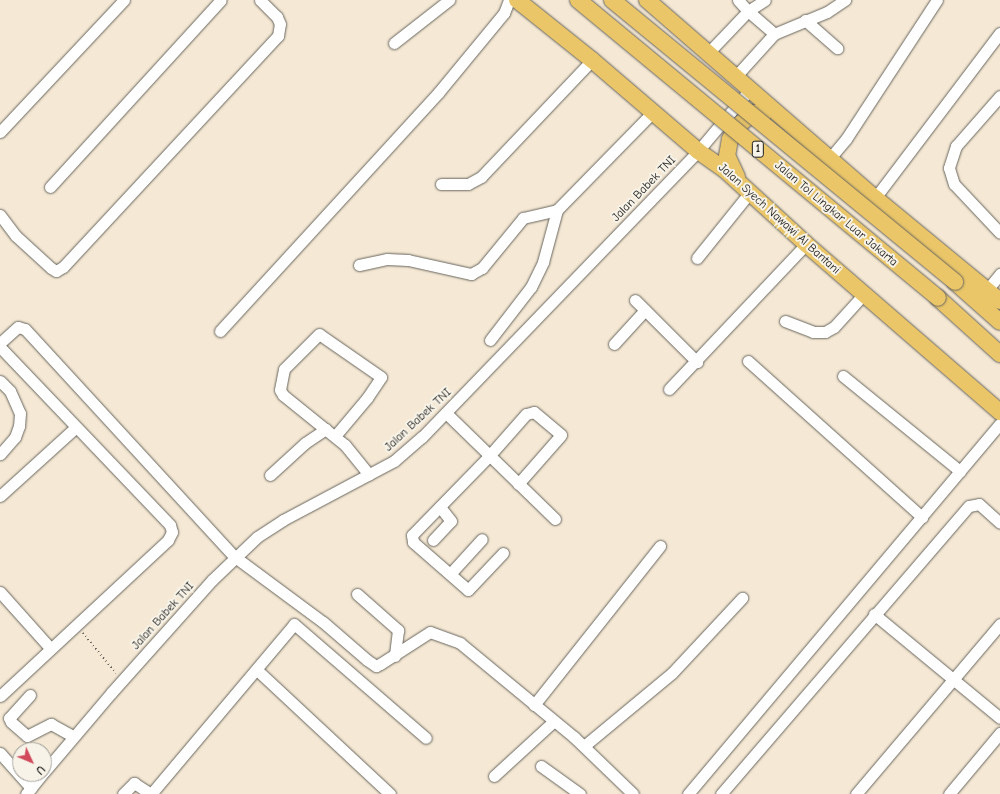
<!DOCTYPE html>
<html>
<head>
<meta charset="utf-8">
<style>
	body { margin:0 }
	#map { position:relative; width:1000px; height:794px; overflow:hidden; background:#f5e9d5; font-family:"Comic Neue",sans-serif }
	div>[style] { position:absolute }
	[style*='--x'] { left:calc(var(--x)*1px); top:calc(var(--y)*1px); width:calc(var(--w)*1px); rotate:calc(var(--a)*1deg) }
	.path>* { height:1.5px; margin-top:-0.75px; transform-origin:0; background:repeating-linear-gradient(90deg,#68645d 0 1px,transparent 0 4px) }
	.roads { filter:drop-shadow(0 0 1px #68645d) drop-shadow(0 0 1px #68645d) }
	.minor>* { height:11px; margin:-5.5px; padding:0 5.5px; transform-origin:5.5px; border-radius:5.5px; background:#fff }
	.highway>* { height:16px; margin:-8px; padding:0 8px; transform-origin:8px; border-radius:8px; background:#eac669 }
	.bridges { filter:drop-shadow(0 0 1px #68645d) drop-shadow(0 0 1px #68645d) }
	.highway-bridge>* { height:16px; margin:-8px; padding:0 8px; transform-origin:8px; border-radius:8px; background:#eac669 }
	span { translate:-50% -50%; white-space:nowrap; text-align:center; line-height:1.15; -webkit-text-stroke:4px #f7f3e8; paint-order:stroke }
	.shield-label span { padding:1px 3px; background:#f7f3e8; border:1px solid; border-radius:3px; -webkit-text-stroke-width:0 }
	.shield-label { font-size:11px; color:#1c1c1c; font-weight:700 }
	.street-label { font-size:12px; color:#1c1c1c }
	.north { position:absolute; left:12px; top:742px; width:40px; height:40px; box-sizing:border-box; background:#f7f3e8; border:1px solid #9f9d96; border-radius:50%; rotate:134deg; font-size:11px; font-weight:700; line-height:16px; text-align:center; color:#1c1c1c }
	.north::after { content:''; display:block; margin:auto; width:14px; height:18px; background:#d1495b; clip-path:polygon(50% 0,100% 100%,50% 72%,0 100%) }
</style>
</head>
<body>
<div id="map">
	<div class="path">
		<div style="--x:83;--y:633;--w:52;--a:50.5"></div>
	</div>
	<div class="roads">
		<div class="minor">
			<div style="--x:738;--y:0;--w:15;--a:48"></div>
			<div style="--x:748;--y:11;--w:20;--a:-33"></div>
			<div style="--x:805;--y:20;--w:43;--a:41.2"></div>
			<div style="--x:774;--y:34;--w:57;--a:-22.5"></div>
			<div style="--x:827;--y:12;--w:22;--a:-34"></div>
			<div style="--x:394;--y:43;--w:70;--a:-38"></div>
			<div style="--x:708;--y:53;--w:58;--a:-46.4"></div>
			<div style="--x:748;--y:11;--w:35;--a:41"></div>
			<div style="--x:774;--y:34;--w:57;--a:132.1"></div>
			<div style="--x:1000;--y:96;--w:67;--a:131.3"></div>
			<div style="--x:956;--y:146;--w:23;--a:108"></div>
			<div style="--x:949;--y:168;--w:17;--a:73"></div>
			<div style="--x:954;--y:184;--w:67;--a:46.8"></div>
			<div style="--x:0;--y:132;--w:181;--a:-46.8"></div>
			<div style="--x:830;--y:158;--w:25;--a:-50"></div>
			<div style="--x:846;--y:139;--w:166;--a:-56.8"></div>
			<div style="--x:441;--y:184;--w:27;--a:0"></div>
			<div style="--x:468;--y:184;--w:15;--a:-28"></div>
			<div style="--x:481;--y:177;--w:161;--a:-46.5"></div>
			<div style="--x:50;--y:187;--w:253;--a:-47.6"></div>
			<div style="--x:875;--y:198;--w:207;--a:-52.9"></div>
			<div style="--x:0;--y:215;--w:26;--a:53"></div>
			<div style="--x:16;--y:236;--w:47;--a:42.4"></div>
			<div style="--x:51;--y:268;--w:6;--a:31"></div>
			<div style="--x:56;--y:271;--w:8;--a:-30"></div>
			<div style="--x:63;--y:267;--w:316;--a:-47.1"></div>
			<div style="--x:278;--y:36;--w:12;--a:-81"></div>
			<div style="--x:280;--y:24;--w:8;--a:-113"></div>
			<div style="--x:277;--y:17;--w:24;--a:-135"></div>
			<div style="--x:697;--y:258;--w:85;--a:-51.2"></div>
			<div style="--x:359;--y:265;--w:29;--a:-12"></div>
			<div style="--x:387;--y:259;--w:21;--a:3"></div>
			<div style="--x:408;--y:260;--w:65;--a:12.5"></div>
			<div style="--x:471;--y:274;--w:13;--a:-29"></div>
			<div style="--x:482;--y:268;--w:65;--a:-50.6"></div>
			<div style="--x:523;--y:218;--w:35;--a:-13"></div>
			<div style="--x:987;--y:290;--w:21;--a:-51"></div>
			<div style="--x:635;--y:300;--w:88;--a:45"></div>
			<div style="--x:785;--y:321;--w:30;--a:21"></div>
			<div style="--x:813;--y:332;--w:12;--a:0"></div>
			<div style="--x:825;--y:332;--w:10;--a:-29"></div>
			<div style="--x:834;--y:327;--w:43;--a:-47.8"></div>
			<div style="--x:220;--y:331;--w:323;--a:-47.5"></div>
			<div style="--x:438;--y:93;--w:104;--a:-50.5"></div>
			<div style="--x:504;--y:13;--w:14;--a:-69"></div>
			<div style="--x:490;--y:340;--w:67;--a:-52.3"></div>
			<div style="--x:531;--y:287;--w:28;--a:-64"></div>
			<div style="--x:543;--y:262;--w:54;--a:-74.9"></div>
			<div style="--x:557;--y:210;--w:137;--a:-45.6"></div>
			<div style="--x:0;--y:343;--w:24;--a:-42"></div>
			<div style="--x:18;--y:327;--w:7;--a:16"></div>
			<div style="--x:25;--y:329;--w:310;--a:47.4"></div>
			<div style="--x:235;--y:557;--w:109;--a:36.5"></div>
			<div style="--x:323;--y:622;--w:58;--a:40.8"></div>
			<div style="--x:367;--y:660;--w:11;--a:34"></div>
			<div style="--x:376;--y:666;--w:4;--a:-27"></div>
			<div style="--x:380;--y:664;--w:59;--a:-32.6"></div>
			<div style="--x:430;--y:632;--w:32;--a:20"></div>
			<div style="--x:460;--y:643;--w:148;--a:39.5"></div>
			<div style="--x:574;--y:737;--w:82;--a:44"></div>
			<div style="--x:614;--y:344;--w:46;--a:-47.6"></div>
			<div style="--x:0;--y:347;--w:246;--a:46.3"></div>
			<div style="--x:170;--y:525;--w:7;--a:74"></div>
			<div style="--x:172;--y:532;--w:9;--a:117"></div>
			<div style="--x:168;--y:540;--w:229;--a:137.1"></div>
			<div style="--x:748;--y:361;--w:234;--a:41.9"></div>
			<div style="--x:843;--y:376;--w:151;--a:39.1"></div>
			<div style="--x:0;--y:381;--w:14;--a:45"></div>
			<div style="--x:10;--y:391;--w:24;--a:66"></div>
			<div style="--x:20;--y:413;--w:13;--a:94"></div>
			<div style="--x:19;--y:426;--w:12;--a:110"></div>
			<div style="--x:15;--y:437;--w:23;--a:131"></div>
			<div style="--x:669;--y:389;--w:199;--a:-46.6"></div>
			<div style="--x:446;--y:413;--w:152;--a:44.2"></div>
			<div style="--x:335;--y:436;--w:50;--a:-49.9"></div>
			<div style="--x:367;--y:398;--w:25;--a:-56"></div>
			<div style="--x:381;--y:377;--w:75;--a:-145.3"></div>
			<div style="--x:319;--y:334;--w:49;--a:135"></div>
			<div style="--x:284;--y:369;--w:21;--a:101"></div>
			<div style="--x:280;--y:390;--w:6;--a:59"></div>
			<div style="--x:283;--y:395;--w:80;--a:38.9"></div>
			<div style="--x:345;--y:445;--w:38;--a:51"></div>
			<div style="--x:270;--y:475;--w:47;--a:-42.4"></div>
			<div style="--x:305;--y:443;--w:25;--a:-34"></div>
			<div style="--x:0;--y:496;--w:101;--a:-42.2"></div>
			<div style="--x:433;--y:540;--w:26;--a:-47"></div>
			<div style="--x:451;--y:521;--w:18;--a:-128"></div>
			<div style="--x:503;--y:553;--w:51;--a:133.4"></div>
			<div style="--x:468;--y:590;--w:73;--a:-138.9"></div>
			<div style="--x:413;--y:542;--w:7;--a:-98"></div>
			<div style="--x:412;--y:535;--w:110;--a:-45.7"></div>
			<div style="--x:489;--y:456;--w:56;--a:-48.6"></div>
			<div style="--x:526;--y:414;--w:8;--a:-14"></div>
			<div style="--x:534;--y:412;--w:35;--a:40"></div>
			<div style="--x:561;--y:435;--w:65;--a:131.3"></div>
			<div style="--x:450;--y:574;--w:47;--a:-47.6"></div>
			<div style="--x:0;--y:592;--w:75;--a:48.2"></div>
			<div style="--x:357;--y:594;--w:55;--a:41.3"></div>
			<div style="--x:398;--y:630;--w:26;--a:97"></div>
			<div style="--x:874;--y:614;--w:163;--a:39.5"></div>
			<div style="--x:257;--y:670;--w:182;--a:43"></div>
			<div style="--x:30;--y:695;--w:31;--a:132"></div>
			<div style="--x:9;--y:718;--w:4;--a:63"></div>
			<div style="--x:11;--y:722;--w:21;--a:41"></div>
			<div style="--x:27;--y:736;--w:27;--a:-27"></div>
			<div style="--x:51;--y:724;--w:25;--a:29"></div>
			<div style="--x:534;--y:705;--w:203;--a:-51.6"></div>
			<div style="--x:584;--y:746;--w:114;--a:-39.7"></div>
			<div style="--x:672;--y:673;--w:103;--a:-47"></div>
			<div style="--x:0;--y:753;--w:47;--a:48.5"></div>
			<div style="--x:541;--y:766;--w:48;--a:35.7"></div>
			<div style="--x:44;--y:772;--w:104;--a:-49.7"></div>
			<div style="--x:111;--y:693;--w:152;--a:-48.2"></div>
			<div style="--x:212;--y:580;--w:62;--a:-43.7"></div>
			<div style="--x:257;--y:537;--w:31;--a:-33"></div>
			<div style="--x:283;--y:520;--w:126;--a:-28"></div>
			<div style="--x:394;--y:461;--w:37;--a:-41"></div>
			<div style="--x:422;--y:437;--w:397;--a:-46"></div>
			<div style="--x:698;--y:151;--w:82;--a:-49.9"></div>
			<div style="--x:494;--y:776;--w:81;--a:-42.5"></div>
			<div style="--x:26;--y:794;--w:26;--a:-51"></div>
			<div style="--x:123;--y:794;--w:16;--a:-45"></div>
			<div style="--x:134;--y:783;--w:20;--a:33"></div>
			<div style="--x:151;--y:794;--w:222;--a:-49.9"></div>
			<div style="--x:294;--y:624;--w:174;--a:40.8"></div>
			<div style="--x:688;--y:794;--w:484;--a:-49.9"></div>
			<div style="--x:721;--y:794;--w:380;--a:-49.3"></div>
			<div style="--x:969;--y:506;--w:10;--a:-11"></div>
			<div style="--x:979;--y:504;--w:28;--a:42"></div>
			<div style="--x:856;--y:794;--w:223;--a:-49.7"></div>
			<div style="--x:949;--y:794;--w:80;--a:-50.1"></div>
		</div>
		<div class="highway">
			<div style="--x:517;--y:0;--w:96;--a:38.7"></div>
			<div style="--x:592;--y:60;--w:140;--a:40.6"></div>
			<div style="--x:698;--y:151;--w:32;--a:35"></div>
			<div style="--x:724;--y:169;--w:111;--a:42.4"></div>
			<div style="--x:806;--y:244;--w:257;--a:40.9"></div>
			<div style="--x:647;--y:0;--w:302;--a:41"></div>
			<div style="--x:875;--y:198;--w:162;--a:39.5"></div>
			<div style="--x:737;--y:177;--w:23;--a:-115"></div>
			<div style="--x:727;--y:156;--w:17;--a:-80"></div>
			<div style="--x:730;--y:139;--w:17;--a:-57"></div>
			<div style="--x:739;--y:125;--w:18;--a:-41"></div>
			<div style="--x:753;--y:113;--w:11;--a:0"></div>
			<div style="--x:955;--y:282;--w:60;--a:41.6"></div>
			<div style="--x:938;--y:298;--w:84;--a:42.1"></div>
		</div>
	</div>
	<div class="bridges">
		<div class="highway-bridge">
			<div style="--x:578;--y:0;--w:467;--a:39.6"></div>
			<div style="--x:612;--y:0;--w:444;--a:39.4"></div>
		</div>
	</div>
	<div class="shield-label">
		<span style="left:758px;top:149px">1</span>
	</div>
	<div class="street-label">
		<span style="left:644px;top:189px;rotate:-46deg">Jalan Babek TNI</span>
		<span style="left:836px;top:214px;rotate:40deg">Jalan Tol Lingkar Luar Jakarta</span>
		<span style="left:779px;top:219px;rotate:42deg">Jalan Syech Nawawi Al Bantani</span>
		<span style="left:418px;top:420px;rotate:-43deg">Jalan Babek TNI</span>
		<span style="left:163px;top:616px;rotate:-48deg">Jalan Babek TNI</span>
	</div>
	<div class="north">U</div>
</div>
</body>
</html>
